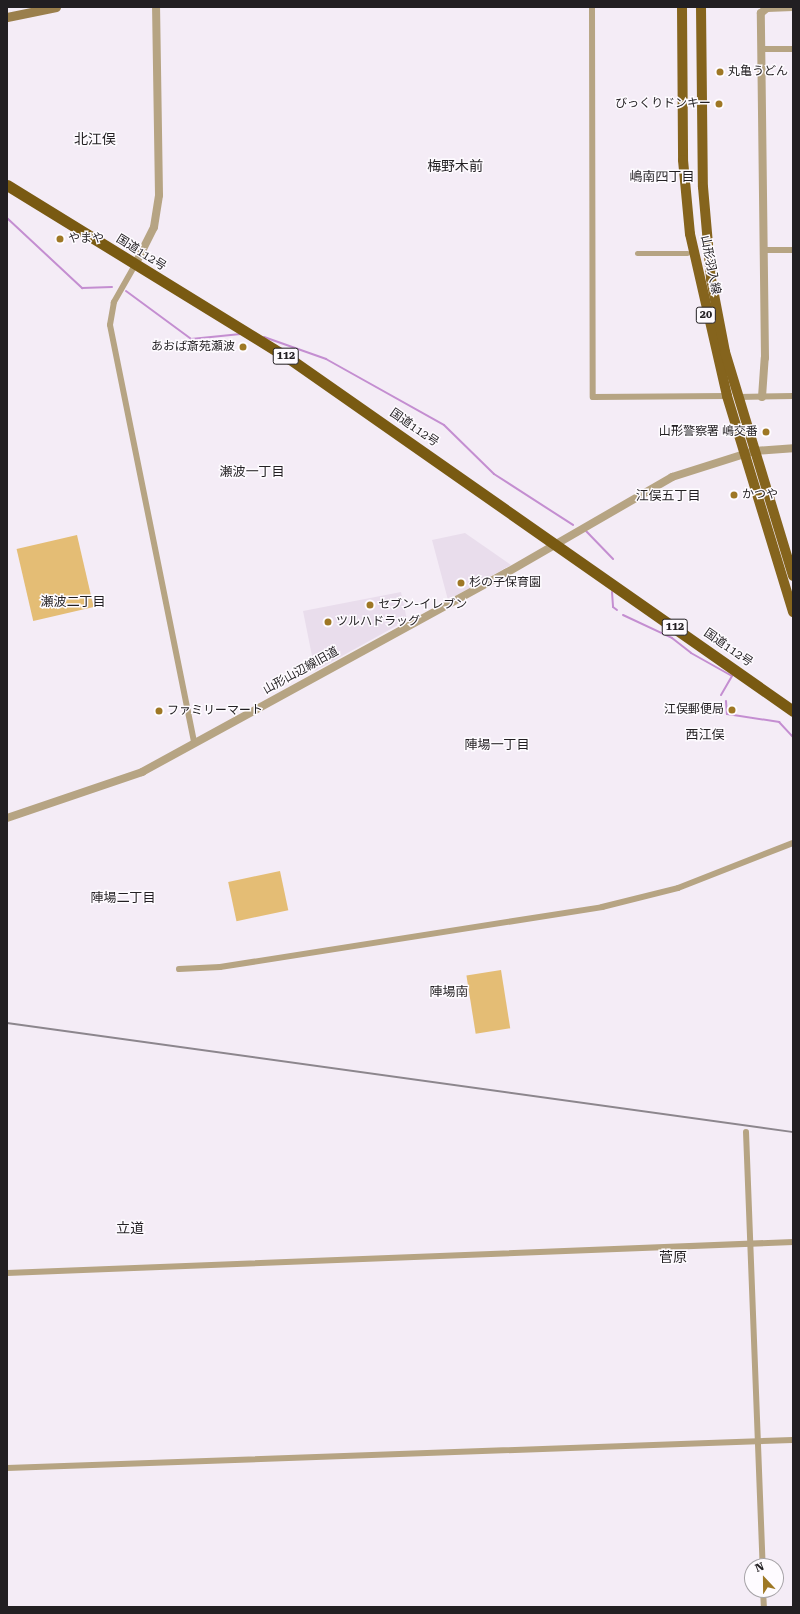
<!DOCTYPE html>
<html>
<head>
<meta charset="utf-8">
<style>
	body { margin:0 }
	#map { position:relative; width:800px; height:1614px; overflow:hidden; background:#f4ecf6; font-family:"Roboto Serif","Noto Sans JP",serif }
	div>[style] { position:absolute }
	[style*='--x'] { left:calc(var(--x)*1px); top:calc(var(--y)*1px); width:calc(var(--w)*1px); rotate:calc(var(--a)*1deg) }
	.built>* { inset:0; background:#e9ddec }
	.green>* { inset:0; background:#e4bd75; transform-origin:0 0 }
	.stream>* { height:2px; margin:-1px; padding:0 1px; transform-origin:1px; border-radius:1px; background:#c48ed1 }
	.pedestrian>* { height:5px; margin:-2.5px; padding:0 2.5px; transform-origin:2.5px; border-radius:2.5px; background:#b6a483 }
	.minor>* { height:6px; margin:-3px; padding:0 3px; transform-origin:3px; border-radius:3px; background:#b6a483 }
	.tertiary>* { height:8px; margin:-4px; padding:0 4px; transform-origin:4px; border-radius:4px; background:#b6a483 }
	.secondary>* { height:9px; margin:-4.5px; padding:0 4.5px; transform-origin:4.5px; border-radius:4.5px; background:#9a7f4c }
	.primary>* { height:10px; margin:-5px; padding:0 5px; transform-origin:5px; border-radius:5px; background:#85641d }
	.trunk>* { height:11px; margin:-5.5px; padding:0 5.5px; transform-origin:5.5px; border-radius:5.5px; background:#795a12 }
	.rail>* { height:2px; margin:-1px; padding:0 1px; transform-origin:1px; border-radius:1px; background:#8c868d }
	.dots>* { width:11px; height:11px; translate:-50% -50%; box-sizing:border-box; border:2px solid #fefbff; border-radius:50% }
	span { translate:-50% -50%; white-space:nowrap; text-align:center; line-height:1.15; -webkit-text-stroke:3px #fefbff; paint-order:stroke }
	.shield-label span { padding:1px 3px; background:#fefbff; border:1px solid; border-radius:3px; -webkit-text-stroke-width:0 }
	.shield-label { font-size:11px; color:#221f22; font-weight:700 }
	.poi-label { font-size:12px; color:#221f22 }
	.left { translate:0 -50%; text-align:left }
	.right { translate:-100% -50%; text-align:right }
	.street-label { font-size:12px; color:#221f22 }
	.neighbourhood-label { font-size:13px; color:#221f22 }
	.quarter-label { font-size:14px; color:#221f22 }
	.frame { position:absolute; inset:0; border:8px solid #221f22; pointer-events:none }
	.north { position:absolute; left:744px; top:1558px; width:40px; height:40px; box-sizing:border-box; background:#fefbff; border:1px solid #a6a3a7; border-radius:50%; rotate:338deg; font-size:11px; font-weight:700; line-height:16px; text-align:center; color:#221f22 }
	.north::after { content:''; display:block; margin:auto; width:14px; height:18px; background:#9e7724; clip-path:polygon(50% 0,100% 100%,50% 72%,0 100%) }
</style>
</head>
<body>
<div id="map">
	<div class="built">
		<div style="clip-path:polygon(465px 533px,511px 565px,448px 600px,432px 540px)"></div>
		<div style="clip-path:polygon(401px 592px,407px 620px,315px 671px,303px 611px)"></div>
	</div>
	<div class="green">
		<div style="left:77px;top:535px;width:74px;height:62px;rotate:77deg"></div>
		<div style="left:280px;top:871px;width:40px;height:53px;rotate:78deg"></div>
		<div style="left:501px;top:970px;width:59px;height:35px;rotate:81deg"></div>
	</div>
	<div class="stream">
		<div style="--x:7;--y:218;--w:103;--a:43"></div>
		<div style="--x:82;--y:288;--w:30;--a:-2"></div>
		<div style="--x:126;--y:291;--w:81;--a:36.4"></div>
		<div style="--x:191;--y:339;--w:50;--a:-5.7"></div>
		<div style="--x:264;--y:337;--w:66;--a:19.5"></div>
		<div style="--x:326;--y:359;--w:135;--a:29.2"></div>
		<div style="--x:444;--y:425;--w:70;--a:44.4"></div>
		<div style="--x:494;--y:474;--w:94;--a:32.8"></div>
		<div style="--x:586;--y:531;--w:39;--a:46"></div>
		<div style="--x:612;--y:592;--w:15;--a:86"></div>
		<div style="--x:613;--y:607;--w:5;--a:37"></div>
		<div style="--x:623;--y:615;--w:54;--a:25.1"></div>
		<div style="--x:672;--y:638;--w:24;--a:38"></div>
		<div style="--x:691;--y:653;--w:47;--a:29.3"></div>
		<div style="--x:732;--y:676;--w:22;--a:120"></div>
		<div style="--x:726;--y:701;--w:13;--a:86"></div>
		<div style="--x:727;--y:714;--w:53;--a:8.7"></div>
		<div style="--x:779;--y:722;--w:21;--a:47"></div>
	</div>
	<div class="pedestrian">
		<div style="--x:637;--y:253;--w:50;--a:0"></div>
	</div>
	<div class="minor">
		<div style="--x:592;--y:7;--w:390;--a:89.9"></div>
		<div style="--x:593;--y:397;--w:134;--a:-0.4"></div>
		<div style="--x:762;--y:49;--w:31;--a:0"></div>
		<div style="--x:765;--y:250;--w:28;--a:0"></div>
		<div style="--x:135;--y:265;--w:43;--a:119.6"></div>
		<div style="--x:114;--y:302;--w:23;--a:100"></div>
		<div style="--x:110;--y:325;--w:426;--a:78.6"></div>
		<div style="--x:738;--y:397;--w:55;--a:-1"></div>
		<div style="--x:179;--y:969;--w:41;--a:-2.8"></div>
		<div style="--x:220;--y:967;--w:387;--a:-8.9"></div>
		<div style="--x:602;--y:907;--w:78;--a:-14"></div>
		<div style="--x:678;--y:888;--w:123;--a:-21.4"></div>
		<div style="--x:746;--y:1132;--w:434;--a:87.8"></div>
		<div style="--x:7;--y:1273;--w:787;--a:-2.26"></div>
		<div style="--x:7;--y:1468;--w:786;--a:-2.04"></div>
		<div style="--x:763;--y:1590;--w:17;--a:87"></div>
	</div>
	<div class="tertiary">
		<div style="--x:135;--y:265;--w:42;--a:-63.4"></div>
		<div style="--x:154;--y:227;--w:32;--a:-81"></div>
		<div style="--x:159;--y:195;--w:188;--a:-90.9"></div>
		<div style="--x:762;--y:397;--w:39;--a:-86"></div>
		<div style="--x:765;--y:358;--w:345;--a:-90.7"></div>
		<div style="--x:761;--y:13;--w:8;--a:-40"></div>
		<div style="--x:767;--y:8;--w:26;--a:-2"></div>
		<div style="--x:7;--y:818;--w:143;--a:-18.8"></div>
		<div style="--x:142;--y:772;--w:415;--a:-28.7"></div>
		<div style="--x:506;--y:573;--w:192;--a:-30"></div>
		<div style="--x:672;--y:477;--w:86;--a:-17.6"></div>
		<div style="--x:754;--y:451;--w:39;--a:-4"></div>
	</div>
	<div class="secondary">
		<div style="--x:7;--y:17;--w:50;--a:-11.5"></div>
	</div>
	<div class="primary">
		<div style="--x:682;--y:7;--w:153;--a:89.6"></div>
		<div style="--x:683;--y:160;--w:74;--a:84.6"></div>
		<div style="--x:690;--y:234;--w:166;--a:77.1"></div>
		<div style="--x:727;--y:396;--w:226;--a:73"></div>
		<div style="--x:701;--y:7;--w:180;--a:89.4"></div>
		<div style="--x:703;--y:187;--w:92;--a:85"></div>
		<div style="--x:711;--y:279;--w:74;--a:79.1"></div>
		<div style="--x:725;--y:352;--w:234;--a:73.1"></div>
	</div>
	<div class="trunk">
		<div style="--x:7;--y:185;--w:332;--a:31.6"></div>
		<div style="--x:290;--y:359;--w:614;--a:34.98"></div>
	</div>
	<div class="rail">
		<div style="--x:7;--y:1023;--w:794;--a:7.9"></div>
	</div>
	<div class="dots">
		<div style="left:720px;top:72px;background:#9e7724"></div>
		<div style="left:719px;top:104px;background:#9e7724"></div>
		<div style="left:60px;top:239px;background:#9e7724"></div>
		<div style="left:243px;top:347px;background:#9e7724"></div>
		<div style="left:766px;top:432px;background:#9e7724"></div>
		<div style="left:734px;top:495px;background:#9e7724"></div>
		<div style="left:461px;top:583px;background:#9e7724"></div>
		<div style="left:370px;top:605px;background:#9e7724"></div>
		<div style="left:328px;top:622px;background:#9e7724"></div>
		<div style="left:732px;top:710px;background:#9e7724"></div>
		<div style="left:159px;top:711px;background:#9e7724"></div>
	</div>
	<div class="shield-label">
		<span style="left:706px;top:315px">20</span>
		<span style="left:286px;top:356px">112</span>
		<span style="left:675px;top:627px">112</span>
	</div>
	<div class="poi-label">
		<span class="left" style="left:728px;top:72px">丸亀うどん</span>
		<span class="right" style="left:711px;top:104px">びっくりドンキー</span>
		<span class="left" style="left:68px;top:239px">やまや</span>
		<span class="right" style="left:235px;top:347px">あおば斎苑瀬波</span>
		<span class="right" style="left:758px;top:432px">山形警察署 嶋交番</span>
		<span class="left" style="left:742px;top:495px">かつや</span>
		<span class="left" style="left:469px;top:583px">杉の子保育園</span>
		<span class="left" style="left:378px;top:605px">セブン-イレブン</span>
		<span class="left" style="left:336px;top:622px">ツルハドラッグ</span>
		<span class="right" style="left:724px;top:710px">江俣郵便局</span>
		<span class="left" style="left:167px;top:711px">ファミリーマート</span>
	</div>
	<div class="street-label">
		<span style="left:141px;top:253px;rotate:32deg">国道112号</span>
		<span style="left:710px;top:265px;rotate:79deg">山形羽入線</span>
		<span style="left:414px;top:428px;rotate:35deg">国道112号</span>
		<span style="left:728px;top:648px;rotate:35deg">国道112号</span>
		<span style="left:301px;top:671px;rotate:-29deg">山形山辺線旧道</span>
	</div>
	<div class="neighbourhood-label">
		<span style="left:662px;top:177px">嶋南四丁目</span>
		<span style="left:252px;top:472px">瀬波一丁目</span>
		<span style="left:668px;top:496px">江俣五丁目</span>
		<span style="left:73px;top:602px">瀬波二丁目</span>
		<span style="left:705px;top:735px">西江俣</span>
		<span style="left:497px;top:745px">陣場一丁目</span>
		<span style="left:123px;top:898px">陣場二丁目</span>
		<span style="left:449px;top:992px">陣場南</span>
	</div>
	<div class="quarter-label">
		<span style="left:95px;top:139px">北江俣</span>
		<span style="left:455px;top:166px">梅野木前</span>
		<span style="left:130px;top:1228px">立道</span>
		<span style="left:673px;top:1257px">菅原</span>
	</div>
	<div class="frame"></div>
	<div class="north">N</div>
</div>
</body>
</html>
